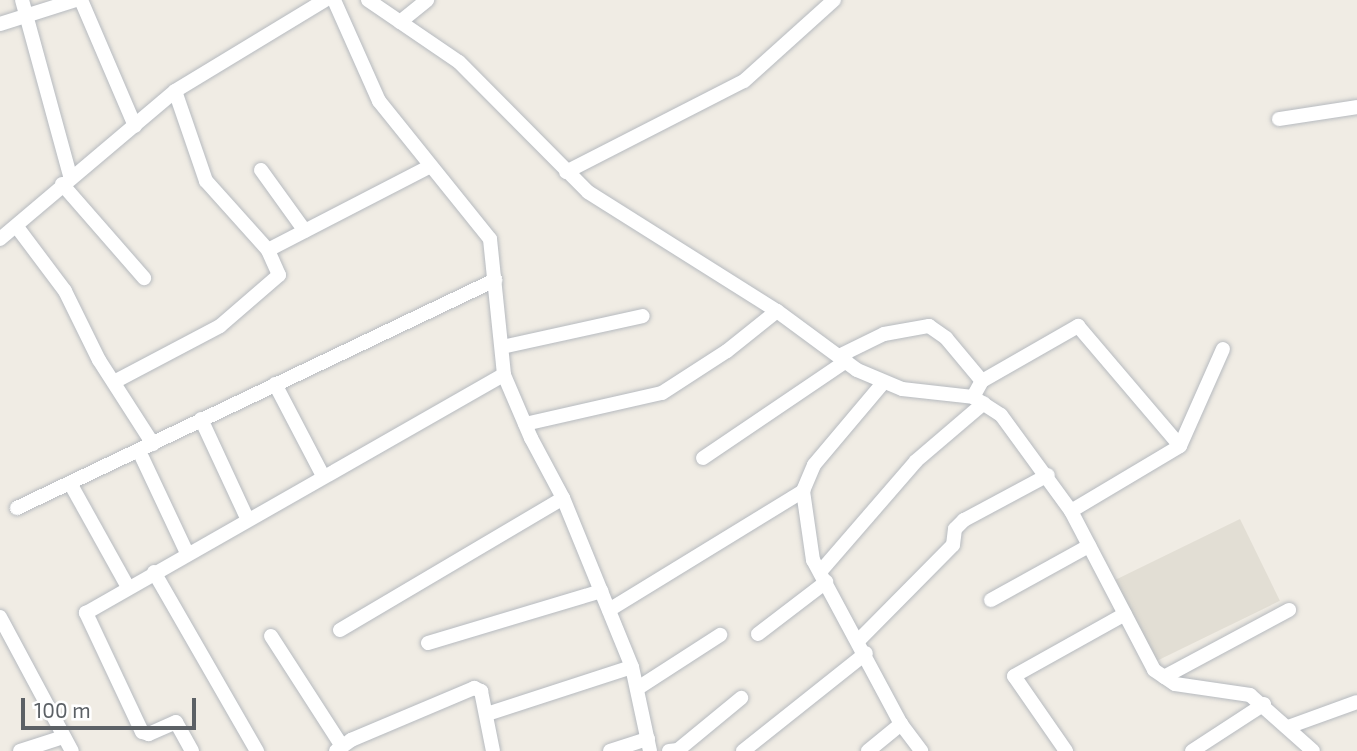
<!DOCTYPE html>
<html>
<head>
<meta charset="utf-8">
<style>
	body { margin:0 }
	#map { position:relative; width:1357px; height:751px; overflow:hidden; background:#f0ece4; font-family:"Exo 2",sans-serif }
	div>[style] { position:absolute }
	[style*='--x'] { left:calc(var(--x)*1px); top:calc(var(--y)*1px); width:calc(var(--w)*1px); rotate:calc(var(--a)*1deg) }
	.education>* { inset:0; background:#e2ded4; transform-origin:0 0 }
	.roads { filter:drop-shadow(0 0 2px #b6babf) drop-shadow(0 0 2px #b6babf) }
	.minor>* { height:14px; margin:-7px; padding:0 7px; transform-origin:7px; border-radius:7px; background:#fff }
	span { translate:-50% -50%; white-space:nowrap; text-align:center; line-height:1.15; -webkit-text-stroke:6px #fff; paint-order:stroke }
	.scale { position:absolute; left:21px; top:698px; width:175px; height:32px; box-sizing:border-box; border:4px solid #5c6166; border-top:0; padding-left:9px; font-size:21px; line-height:24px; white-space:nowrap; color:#5c6166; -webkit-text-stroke:5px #fff; paint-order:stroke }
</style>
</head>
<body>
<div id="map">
	<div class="education">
		<div style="left:1240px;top:519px;width:91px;height:139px;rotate:64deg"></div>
	</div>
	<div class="roads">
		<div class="minor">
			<div style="--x:22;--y:0;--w:182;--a:74.7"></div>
			<div style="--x:81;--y:0;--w:137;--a:66.8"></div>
			<div style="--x:334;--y:0;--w:111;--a:66"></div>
			<div style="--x:379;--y:101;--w:177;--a:51.2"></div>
			<div style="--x:490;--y:239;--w:137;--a:84.1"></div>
			<div style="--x:504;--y:375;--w:69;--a:66.8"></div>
			<div style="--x:531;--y:438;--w:68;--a:61.9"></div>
			<div style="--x:563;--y:498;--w:183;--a:67.8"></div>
			<div style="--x:632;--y:667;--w:86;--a:77.9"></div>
			<div style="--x:368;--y:0;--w:110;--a:34.3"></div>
			<div style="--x:459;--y:62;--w:183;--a:45.2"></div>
			<div style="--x:588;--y:192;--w:223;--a:32.2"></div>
			<div style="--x:777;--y:311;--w:99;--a:36.4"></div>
			<div style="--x:857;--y:370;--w:49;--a:22.9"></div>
			<div style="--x:902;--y:389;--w:71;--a:6.4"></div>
			<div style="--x:973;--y:397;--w:33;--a:33"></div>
			<div style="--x:1001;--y:415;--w:119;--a:53.9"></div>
			<div style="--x:1071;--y:511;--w:179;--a:62.4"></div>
			<div style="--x:1154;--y:670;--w:25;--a:34"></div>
			<div style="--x:1175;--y:684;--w:76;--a:8.3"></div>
			<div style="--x:1250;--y:695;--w:84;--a:41.6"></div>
			<div style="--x:400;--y:22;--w:35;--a:-39"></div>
			<div style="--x:0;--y:24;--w:80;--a:-17.5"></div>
			<div style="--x:1279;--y:119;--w:79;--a:-8.7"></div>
			<div style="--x:261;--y:170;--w:75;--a:54.2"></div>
			<div style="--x:566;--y:172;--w:200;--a:-27.1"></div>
			<div style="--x:744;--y:81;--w:121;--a:-42"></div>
			<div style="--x:62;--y:184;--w:125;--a:48.9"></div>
			<div style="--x:17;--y:227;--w:80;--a:53.1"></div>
			<div style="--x:65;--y:291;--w:77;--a:63.8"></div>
			<div style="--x:99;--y:360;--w:100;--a:57.3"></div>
			<div style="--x:0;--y:239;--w:229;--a:-40.2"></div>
			<div style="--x:175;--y:91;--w:175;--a:-31.2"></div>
			<div style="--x:268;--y:250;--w:183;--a:-27.3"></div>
			<div style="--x:502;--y:347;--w:144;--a:-12.4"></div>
			<div style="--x:839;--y:356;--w:50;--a:-26.1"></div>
			<div style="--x:884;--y:334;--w:46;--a:-10.1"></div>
			<div style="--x:929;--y:326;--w:21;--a:35"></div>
			<div style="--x:946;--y:338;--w:56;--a:50.1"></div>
			<div style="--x:114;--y:382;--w:120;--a:-27.8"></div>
			<div style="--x:220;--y:326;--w:78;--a:-40.8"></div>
			<div style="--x:279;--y:275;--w:27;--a:-114"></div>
			<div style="--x:268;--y:250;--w:93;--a:-131.9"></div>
			<div style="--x:206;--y:181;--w:95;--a:-109"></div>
			<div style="--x:883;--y:383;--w:107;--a:130.1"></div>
			<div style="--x:814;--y:465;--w:28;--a:113"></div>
			<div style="--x:803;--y:491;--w:70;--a:81.8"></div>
			<div style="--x:813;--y:560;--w:186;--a:61.8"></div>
			<div style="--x:901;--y:724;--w:34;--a:53"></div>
			<div style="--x:275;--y:384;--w:104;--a:62.4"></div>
			<div style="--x:973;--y:397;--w:18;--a:-61"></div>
			<div style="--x:982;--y:381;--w:111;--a:-29.8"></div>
			<div style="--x:1078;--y:326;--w:157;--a:49.6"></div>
			<div style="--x:201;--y:419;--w:109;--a:65.1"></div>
			<div style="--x:525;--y:424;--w:140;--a:-12.8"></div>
			<div style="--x:662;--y:393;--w:77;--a:-32.9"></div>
			<div style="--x:727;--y:351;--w:64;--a:-38.7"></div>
			<div style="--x:139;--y:451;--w:113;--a:64.8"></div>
			<div style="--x:703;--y:458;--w:173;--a:-34.1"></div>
			<div style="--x:70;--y:483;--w:119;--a:60.9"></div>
			<div style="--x:17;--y:508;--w:530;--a:-25.5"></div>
			<div style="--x:1071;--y:511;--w:127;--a:-30.8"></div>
			<div style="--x:1180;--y:446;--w:106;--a:-66.1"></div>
			<div style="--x:154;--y:572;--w:207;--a:60.1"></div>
			<div style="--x:820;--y:572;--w:147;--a:-49.1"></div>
			<div style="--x:916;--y:461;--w:89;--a:-40.5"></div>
			<div style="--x:991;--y:600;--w:112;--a:-28.9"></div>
			<div style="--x:609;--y:610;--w:228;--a:-31.5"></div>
			<div style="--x:0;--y:617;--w:152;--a:61.8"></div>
			<div style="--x:340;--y:630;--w:259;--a:-30.6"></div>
			<div style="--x:758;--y:634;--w:86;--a:-37.4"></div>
			<div style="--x:271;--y:636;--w:131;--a:57.2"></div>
			<div style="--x:858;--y:641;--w:135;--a:-45.3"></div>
			<div style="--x:953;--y:545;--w:16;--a:-83"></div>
			<div style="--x:955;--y:529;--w:13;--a:-45"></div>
			<div style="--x:964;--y:520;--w:95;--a:-28.2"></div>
			<div style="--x:428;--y:643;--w:181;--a:-16.7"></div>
			<div style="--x:1164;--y:677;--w:142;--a:-28.2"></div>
			<div style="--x:638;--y:688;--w:98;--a:-32.9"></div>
			<div style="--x:487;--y:714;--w:152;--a:-18"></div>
			<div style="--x:1288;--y:727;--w:73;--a:-19.9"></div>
			<div style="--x:20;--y:751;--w:45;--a:-18"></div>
			<div style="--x:192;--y:751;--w:33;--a:-119"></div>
			<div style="--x:176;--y:722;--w:30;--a:156"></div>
			<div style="--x:149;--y:734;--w:7;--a:-164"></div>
			<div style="--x:142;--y:732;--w:132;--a:-115.2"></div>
			<div style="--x:86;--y:613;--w:481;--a:-29.7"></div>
			<div style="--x:336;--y:751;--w:19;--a:-36"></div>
			<div style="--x:351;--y:740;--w:134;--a:-22.9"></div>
			<div style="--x:474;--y:688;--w:8;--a:23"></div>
			<div style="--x:481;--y:691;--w:61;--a:78.7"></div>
			<div style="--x:610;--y:751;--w:40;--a:-18"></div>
			<div style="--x:669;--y:751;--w:9;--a:-6"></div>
			<div style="--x:678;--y:750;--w:82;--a:-39.5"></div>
			<div style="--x:743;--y:751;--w:157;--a:-38.5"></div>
			<div style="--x:868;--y:751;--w:43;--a:-39.3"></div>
			<div style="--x:1066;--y:751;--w:91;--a:-124.7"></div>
			<div style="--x:1014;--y:676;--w:127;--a:-29.2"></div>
			<div style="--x:1192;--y:751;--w:86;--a:-33.1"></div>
		</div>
	</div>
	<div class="scale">100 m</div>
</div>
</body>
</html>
